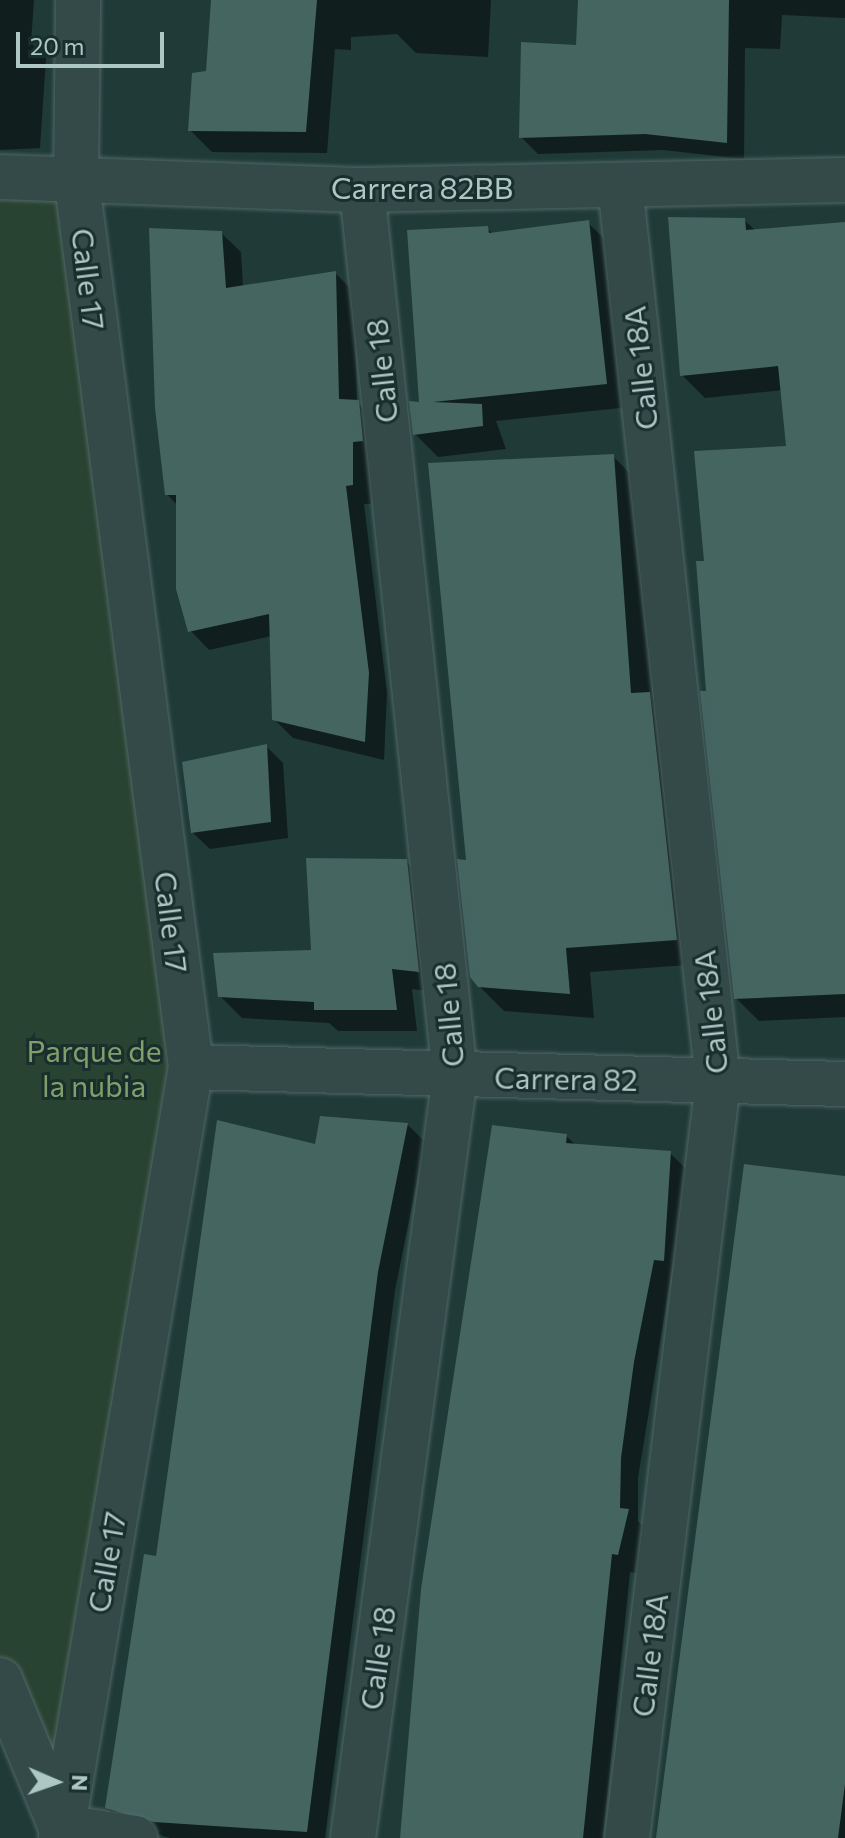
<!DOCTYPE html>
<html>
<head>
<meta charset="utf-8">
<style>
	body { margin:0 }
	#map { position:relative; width:845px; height:1838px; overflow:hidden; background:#1f3a37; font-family:Commissioner,sans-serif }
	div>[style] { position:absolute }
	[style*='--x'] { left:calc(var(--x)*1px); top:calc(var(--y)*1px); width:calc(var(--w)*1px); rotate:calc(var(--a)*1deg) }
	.green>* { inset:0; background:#284331 }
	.shadow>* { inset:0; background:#0007 }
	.building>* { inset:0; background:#456561 }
	.roads { filter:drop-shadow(0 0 2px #506866) drop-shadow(0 0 2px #506866) }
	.minor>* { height:44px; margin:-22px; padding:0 22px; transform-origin:22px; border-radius:22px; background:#334a48 }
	span { translate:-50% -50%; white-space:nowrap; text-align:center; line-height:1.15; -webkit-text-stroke:6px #182f2d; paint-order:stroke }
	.street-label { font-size:30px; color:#adc7c5 }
	.park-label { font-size:30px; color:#829e6b }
	.north { position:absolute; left:16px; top:1742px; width:80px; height:80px; -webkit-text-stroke:6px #182f2d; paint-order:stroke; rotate:92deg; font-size:22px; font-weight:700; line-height:32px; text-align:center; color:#adc7c5 }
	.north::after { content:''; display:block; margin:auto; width:28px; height:36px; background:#adc7c5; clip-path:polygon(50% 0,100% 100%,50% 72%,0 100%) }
	.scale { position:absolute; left:16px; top:32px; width:148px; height:36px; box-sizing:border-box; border:4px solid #adc7c5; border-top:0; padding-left:10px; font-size:24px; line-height:28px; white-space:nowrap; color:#adc7c5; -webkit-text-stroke:6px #182f2d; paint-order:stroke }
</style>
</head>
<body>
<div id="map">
	<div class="green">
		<div style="clip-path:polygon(76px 176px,191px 1067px,61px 1827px,0 1680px,0 177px)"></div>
	</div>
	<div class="shadow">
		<div style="clip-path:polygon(0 0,34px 0,31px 43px,46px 58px,40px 148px,0 150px)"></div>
		<div style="clip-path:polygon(213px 0,491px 0,488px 57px,416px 53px,397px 34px,351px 37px,351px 50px,335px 49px,327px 153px,212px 152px,190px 130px,208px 73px)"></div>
		<div style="clip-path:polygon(580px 0,845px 0,845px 18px,782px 15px,780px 49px,745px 48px,744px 159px,663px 150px,538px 154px,521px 137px,577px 47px)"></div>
		<div style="clip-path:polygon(744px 220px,756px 231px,845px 224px,845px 1017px,759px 1021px,736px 998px,709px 693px,706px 563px,788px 448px,783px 390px,705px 398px,682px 375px)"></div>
		<div style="clip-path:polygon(588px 223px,612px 246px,630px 407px,496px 421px,506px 449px,438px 457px,415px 434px,487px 228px,494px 235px)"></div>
		<div style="clip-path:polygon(221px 233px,241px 252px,243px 288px,335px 273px,354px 292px,357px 402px,377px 421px,371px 504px,364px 504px,387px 693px,384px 760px,293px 738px,274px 719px,272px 636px,209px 650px,190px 630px,178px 506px,167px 494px)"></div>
		<div style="clip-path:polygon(613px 456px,637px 481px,653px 698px,674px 719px,701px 964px,590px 972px,594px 1018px,504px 1011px,479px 986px,468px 862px)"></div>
		<div style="clip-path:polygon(266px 746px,283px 763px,288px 838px,210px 849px,192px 832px)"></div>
		<div style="clip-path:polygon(406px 861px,428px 883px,439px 992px,412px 989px,417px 1031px,338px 1031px,329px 1023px,242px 1018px,220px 996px,313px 952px)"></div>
		<div style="clip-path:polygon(408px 1125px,425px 1142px,395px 1290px,325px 1838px,170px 1838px,124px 1825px,107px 1808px,158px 1558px,317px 1147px)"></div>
		<div style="clip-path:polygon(566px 1136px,576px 1145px,670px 1153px,688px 1171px,638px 1478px,638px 1521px,646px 1529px,636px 1573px,630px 1572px,603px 1838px,402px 1838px)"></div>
		<div style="clip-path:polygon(845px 1343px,845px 1838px,659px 1838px)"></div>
	</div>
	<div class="building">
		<div style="clip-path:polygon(211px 0,317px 0,306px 132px,188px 131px,192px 73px,206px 71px)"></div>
		<div style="clip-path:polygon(578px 0,729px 0,727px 143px,645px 134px,519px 138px,521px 42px,576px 45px)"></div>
		<div style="clip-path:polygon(668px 217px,745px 218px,746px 230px,845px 222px,845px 994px,734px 999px,700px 691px,706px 691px,696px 561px,704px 561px,694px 451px,786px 446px,778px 366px,680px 376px)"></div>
		<div style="clip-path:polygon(589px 220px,607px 384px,433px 402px,482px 404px,483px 426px,413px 435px,409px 401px,419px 402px,407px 230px,488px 226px,489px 233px)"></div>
		<div style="clip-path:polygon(149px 228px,222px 231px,226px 288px,336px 271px,339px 399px,359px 400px,363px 441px,353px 442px,353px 485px,346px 486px,369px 673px,365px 742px,272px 720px,269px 614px,188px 632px,176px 589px,176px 495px,165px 495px,155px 408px)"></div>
		<div style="clip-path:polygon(614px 454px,631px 693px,650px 692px,677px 940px,566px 948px,570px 994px,478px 987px,470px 977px,457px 859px,466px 860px,428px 463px)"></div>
		<div style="clip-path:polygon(267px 744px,271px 822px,191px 833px,182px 762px)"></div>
		<div style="clip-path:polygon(306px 858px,407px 859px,419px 972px,392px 969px,397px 1010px,314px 1010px,314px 1002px,218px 997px,213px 953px,311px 950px)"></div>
		<div style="clip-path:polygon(320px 1116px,408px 1123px,378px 1272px,307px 1832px,154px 1822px,105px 1808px,144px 1554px,156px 1556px,217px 1120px,315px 1144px)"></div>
		<div style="clip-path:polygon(492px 1125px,567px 1134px,566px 1143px,671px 1151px,664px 1261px,654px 1260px,634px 1362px,621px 1458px,620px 1508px,629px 1509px,618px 1555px,612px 1554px,583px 1838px,400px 1838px,421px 1589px)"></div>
		<div style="clip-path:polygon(744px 1164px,845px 1176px,845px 1784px,838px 1838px,656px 1838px)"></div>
	</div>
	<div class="roads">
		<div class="minor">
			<div style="--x:0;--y:177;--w:362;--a:2.1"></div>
			<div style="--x:362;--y:190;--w:483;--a:-1.2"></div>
			<div style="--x:620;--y:185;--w:902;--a:83.76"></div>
			<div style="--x:718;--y:1082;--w:761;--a:96.86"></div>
			<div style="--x:191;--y:1067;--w:654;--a:1.49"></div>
			<div style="--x:0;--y:1680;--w:159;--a:67.5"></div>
			<div style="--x:61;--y:1827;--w:75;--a:8.5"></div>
			<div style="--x:61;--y:1838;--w:782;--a:-80.43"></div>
			<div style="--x:191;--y:1067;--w:898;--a:-97.35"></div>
			<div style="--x:76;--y:176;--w:176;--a:-89.3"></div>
			<div style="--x:353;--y:1838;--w:769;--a:-82.38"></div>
			<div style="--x:455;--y:1076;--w:891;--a:-95.99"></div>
		</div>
	</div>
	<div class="street-label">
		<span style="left:422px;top:187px">Carrera 82BB</span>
		<span style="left:89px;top:279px;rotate:83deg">Calle 17</span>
		<span style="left:640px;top:368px;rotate:-96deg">Calle 18A</span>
		<span style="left:381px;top:371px;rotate:-96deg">Calle 18</span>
		<span style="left:172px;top:922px;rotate:83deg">Calle 17</span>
		<span style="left:710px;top:1012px;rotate:-96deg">Calle 18A</span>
		<span style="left:448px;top:1015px;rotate:-95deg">Calle 18</span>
		<span style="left:566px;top:1078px;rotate:1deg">Carrera 82</span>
		<span style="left:106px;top:1562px;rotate:-80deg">Calle 17</span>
		<span style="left:649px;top:1655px;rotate:-83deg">Calle 18A</span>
		<span style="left:377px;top:1658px;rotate:-82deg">Calle 18</span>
	</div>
	<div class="park-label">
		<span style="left:94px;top:1067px">Parque de<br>la nubia</span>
	</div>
	<div class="north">N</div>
	<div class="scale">20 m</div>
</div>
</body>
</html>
